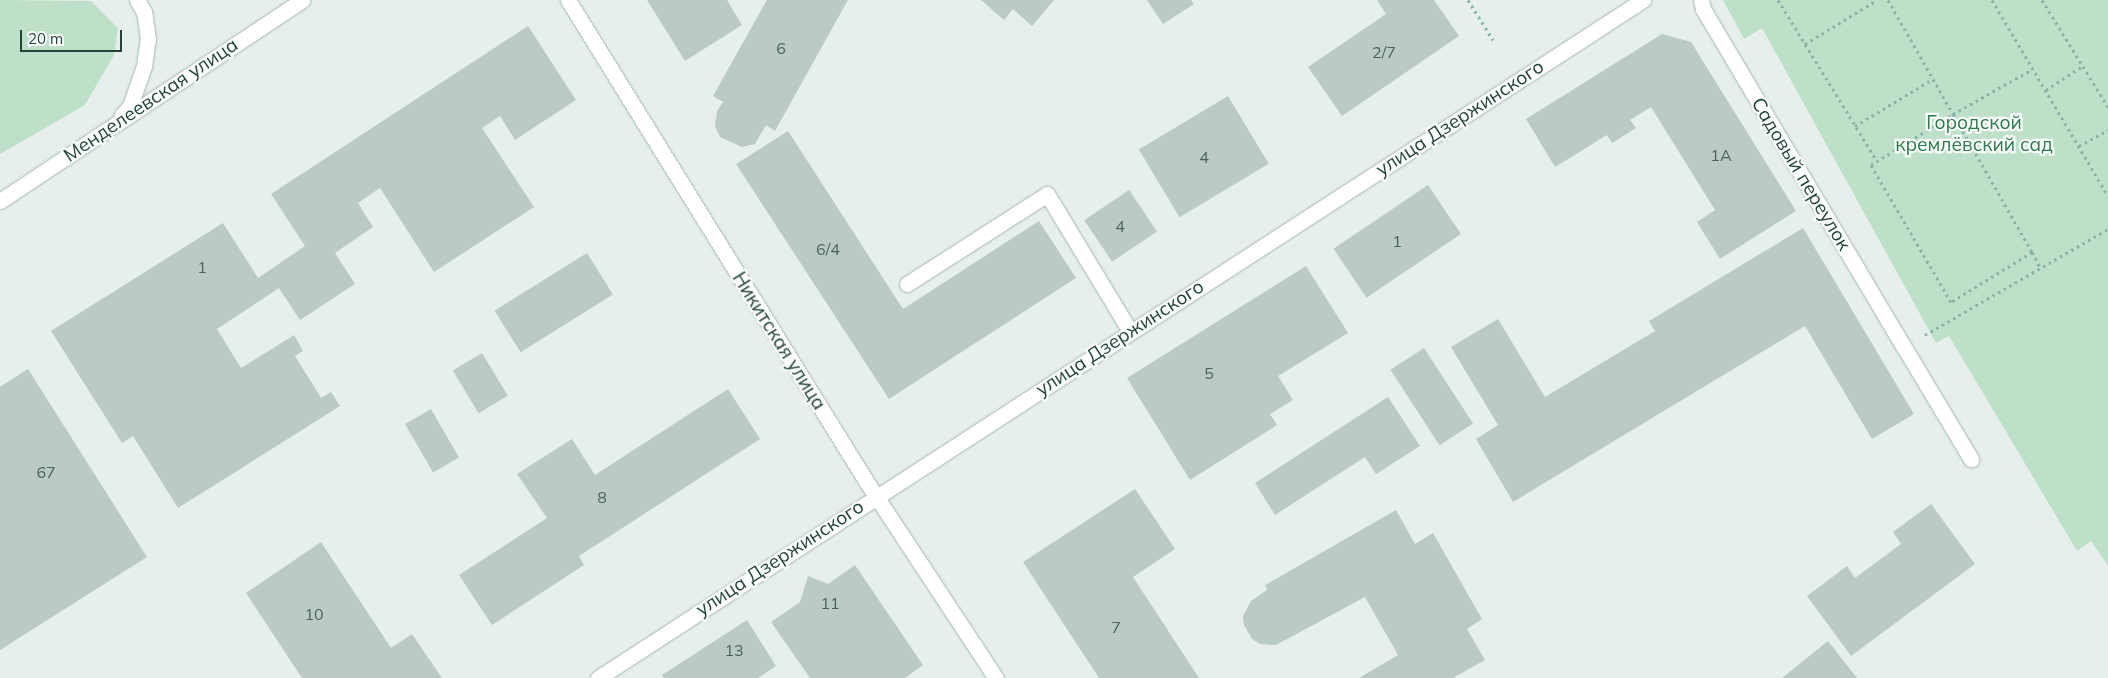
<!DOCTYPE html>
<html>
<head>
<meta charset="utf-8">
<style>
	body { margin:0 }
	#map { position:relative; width:2108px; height:678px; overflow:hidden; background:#e6efeb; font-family:Mulish,sans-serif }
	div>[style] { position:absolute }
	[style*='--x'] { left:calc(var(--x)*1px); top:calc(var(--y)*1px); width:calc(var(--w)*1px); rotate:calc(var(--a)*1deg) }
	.green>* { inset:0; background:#bfe0c8 }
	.building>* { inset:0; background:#bbcac4; transform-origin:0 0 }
	.path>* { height:3px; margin-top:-1.5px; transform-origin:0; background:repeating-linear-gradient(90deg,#86b3a5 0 2.5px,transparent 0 6.5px) }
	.roads { filter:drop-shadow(0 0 1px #a8b8b2) drop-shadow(0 0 1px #a8b8b2) }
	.service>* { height:15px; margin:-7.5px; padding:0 7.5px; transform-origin:7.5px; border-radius:7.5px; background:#fff }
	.minor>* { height:15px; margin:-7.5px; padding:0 7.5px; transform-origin:7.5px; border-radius:7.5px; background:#fff }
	span { translate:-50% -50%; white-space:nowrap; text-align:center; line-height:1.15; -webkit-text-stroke:4.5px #f7fbf9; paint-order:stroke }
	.number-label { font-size:16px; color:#4a645c }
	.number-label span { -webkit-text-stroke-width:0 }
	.street-label { font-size:19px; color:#24423a }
	.park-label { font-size:19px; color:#2d7a4b }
	.scale { position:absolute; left:20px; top:30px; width:102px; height:22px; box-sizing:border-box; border:2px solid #24423a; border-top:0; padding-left:6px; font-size:15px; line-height:18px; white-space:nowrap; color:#24423a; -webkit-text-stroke:4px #f7fbf9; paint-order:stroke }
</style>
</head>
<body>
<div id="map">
	<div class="green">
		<div style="clip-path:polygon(0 0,91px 1px,118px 28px,114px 55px,85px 105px,0 154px)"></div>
		<div style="clip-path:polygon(1723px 0,2108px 0,2108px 566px,2091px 541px,2077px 551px,1949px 336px,1936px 343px,1762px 28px,1744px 39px)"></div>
	</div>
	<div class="building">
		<div style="clip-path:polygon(647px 0,727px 0,742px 25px,685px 61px)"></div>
		<div style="clip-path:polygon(767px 0,848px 0,775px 131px,766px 125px,755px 144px,742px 147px,720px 137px,715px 126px,717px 111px,723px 102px,713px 96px)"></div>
		<div style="clip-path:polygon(981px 0,1054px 0,1032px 26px,1013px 9px,1004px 20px)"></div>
		<div style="clip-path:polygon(1147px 0,1191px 0,1194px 4px,1163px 24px)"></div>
		<div style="clip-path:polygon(1377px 0,1434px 0,1459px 36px,1342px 116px,1308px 67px,1386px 14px)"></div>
		<div style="clip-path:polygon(528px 26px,576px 100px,515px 140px,500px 116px,482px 128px,534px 207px,434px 272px,380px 188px,358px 203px,373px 227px,335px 253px,355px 284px,300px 320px,279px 288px,217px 329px,241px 368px,294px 335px,303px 351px,295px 356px,321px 398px,331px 392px,340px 406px,178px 508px,133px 436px,122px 443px,51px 331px,223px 223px,258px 278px,305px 246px,271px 194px)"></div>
		<div style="clip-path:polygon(1662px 34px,1691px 42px,1796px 211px,1720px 259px,1697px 222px,1715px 210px,1651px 107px,1630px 120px,1636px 128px,1612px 143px,1607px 135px,1555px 167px,1526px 119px)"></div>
		<div style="left:1228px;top:96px;width:79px;height:104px;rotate:59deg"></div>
		<div style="clip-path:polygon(788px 131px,903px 309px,1039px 221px,1076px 278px,889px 399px,736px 164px)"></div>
		<div style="left:1428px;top:185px;width:59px;height:114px;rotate:56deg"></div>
		<div style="left:1129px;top:190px;width:50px;height:54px;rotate:56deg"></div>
		<div style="clip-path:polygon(1803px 228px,1914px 414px,1872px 439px,1805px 326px,1513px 502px,1476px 439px,1498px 425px,1451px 347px,1498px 319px,1545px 397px,1655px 331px,1649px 321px)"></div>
		<div style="left:587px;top:253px;width:49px;height:109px;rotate:58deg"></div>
		<div style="clip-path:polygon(1306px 266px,1348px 333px,1278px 376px,1293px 400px,1270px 414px,1277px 425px,1190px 480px,1127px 378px)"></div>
		<div style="left:1424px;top:348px;width:90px;height:40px;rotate:57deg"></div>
		<div style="left:482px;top:353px;width:50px;height:34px;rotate:59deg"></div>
		<div style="clip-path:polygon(28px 369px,147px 557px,0 650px,0 387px)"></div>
		<div style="clip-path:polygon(728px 389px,760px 439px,579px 556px,584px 565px,492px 625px,459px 575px,547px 518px,517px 474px,572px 439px,595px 475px)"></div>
		<div style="clip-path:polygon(1388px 397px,1420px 446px,1376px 474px,1365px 457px,1275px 515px,1255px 483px)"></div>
		<div style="left:431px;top:409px;width:56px;height:30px;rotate:60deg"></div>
		<div style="clip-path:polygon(1135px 489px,1175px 549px,1133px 577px,1199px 678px,1099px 678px,1023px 562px)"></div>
		<div style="clip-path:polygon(1931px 504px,1975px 564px,1851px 656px,1807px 596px,1847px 566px,1855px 578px,1901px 544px,1893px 532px)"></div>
		<div style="clip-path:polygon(1396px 510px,1415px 544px,1433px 533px,1482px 619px,1467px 629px,1485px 660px,1453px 678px,1359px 678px,1398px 655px,1365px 597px,1276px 645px,1260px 644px,1252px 639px,1244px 625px,1243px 616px,1251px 601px,1267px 590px,1265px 585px)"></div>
		<div style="clip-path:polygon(321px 542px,391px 648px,412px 634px,442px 678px,302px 678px,246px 593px)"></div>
		<div style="clip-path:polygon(855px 565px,923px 665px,905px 678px,810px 678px,771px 622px,800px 602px,808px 576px,828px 584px)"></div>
		<div style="clip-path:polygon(747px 620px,776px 666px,758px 678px,664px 678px,662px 675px)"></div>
		<div style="clip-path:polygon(1828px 641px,1857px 678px,1782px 678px)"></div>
	</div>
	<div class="path">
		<div style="--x:1468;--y:0;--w:47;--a:58"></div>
		<div style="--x:1778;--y:0;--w:189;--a:58.4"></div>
		<div style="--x:1888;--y:0;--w:91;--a:60.3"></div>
		<div style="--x:1933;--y:79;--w:40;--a:60.3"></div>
		<div style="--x:1953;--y:114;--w:159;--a:60.2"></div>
		<div style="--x:2032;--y:252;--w:95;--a:148.3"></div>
		<div style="--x:1951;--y:302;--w:159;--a:-120.3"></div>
		<div style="--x:1871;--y:165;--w:97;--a:-31.9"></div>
		<div style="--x:1953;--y:114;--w:92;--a:-29.4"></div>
		<div style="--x:1992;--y:0;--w:228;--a:59.4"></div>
		<div style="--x:2042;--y:0;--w:126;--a:58.3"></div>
		<div style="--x:1805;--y:44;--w:84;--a:-31.4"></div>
		<div style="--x:2046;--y:90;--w:44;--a:-33"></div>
		<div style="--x:1855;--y:126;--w:91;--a:-31.1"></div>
		<div style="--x:2079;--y:146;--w:33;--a:-29"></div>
		<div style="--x:2032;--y:252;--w:19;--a:62"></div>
		<div style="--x:1925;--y:335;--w:211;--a:-30.1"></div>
	</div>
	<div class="roads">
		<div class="service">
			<div style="--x:907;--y:284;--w:166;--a:-32.7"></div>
			<div style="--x:1047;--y:194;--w:160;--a:58.8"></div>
			<div style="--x:1904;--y:347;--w:131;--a:59.1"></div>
		</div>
		<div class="minor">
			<div style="--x:568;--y:0;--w:566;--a:58.22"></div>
			<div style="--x:866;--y:481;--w:236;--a:56.6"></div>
			<div style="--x:1701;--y:0;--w:9;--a:77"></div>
			<div style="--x:1703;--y:9;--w:393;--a:59.3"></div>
			<div style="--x:122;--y:115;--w:12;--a:-48"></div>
			<div style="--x:130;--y:106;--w:42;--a:-70.7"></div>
			<div style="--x:144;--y:66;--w:27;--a:-82"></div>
			<div style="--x:148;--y:39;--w:27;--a:-98"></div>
			<div style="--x:144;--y:12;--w:14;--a:-120"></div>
			<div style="--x:0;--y:201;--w:363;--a:-33.6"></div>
			<div style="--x:598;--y:678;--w:1246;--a:-32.98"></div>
		</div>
	</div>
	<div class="number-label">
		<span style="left:781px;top:48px">6</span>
		<span style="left:1384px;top:52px">2/7</span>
		<span style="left:1721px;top:155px">1А</span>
		<span style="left:1204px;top:157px">4</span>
		<span style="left:1120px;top:226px">4</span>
		<span style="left:1397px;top:241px">1</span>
		<span style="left:828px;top:249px">6/4</span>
		<span style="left:202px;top:267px">1</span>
		<span style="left:1209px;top:373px">5</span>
		<span style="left:46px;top:472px">67</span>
		<span style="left:602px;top:497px">8</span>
		<span style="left:830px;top:603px">11</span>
		<span style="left:314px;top:614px">10</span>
		<span style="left:1116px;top:627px">7</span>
		<span style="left:734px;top:650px">13</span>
	</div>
	<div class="street-label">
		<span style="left:151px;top:100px;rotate:-34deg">Менделеевская улица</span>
		<span style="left:1460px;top:118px;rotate:-33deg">улица Дзержинского</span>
		<span style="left:1801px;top:174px;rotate:59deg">Садовый переулок</span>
		<span style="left:1120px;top:338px;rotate:-33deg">улица Дзержинского</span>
		<span style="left:779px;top:341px;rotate:58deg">Никитская улица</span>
		<span style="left:780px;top:558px;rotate:-33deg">улица Дзержинского</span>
	</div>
	<div class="park-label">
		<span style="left:1974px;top:134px">Городской<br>кремлёвский сад</span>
	</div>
	<div class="scale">20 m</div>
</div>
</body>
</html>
